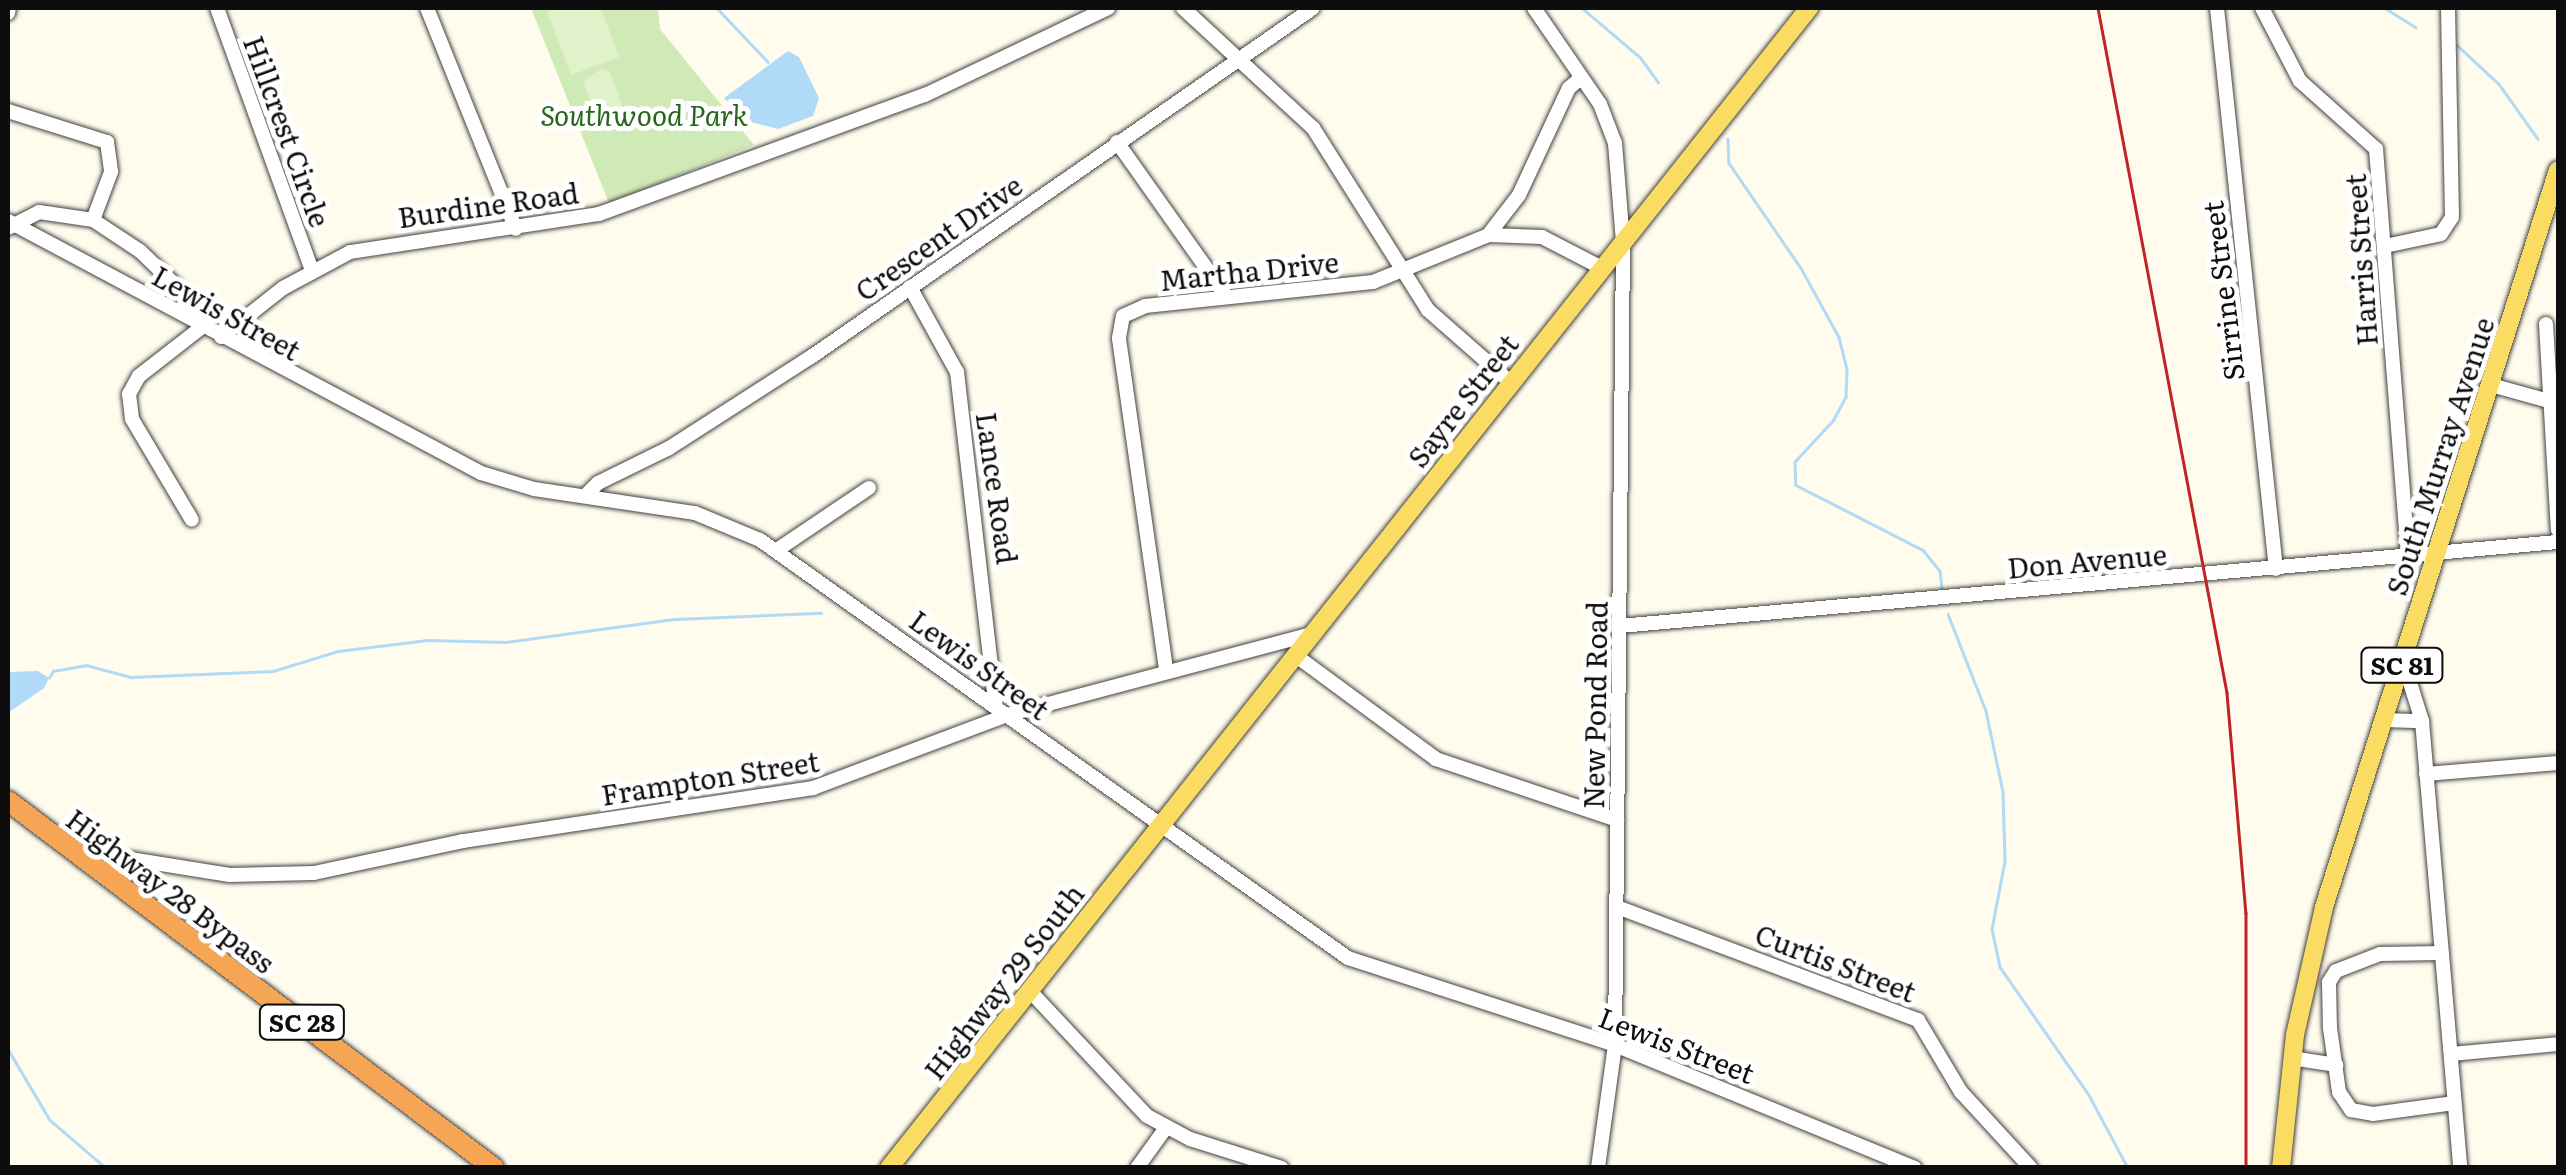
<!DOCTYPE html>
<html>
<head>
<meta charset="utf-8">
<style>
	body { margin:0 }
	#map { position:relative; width:2566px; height:1175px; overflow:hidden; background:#fffced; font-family:Literata,serif }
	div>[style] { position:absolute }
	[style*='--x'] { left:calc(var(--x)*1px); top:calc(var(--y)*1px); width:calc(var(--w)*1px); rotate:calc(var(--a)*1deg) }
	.green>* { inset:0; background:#cfeab7 }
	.pitch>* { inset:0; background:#e1f1c9 }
	.water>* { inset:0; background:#b1daf7 }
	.stream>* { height:2.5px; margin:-1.25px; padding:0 1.25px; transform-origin:1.25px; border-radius:1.25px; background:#b1daf7 }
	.roads { filter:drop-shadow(0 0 2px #404040) drop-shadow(0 0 2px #404040) }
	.minor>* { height:14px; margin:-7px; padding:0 7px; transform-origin:7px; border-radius:7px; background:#fff }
	.major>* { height:18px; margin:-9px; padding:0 9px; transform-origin:9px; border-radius:9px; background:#fadc62 }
	.highway>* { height:20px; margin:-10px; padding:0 10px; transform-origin:10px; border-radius:10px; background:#f6a554 }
	.rail>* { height:2.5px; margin:-1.25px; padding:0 1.25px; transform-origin:1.25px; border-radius:1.25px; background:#bf2324 }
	span { translate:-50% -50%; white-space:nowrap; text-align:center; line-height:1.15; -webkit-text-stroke:10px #fff; paint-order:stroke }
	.shield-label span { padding:2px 8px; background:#fff; border:2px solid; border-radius:8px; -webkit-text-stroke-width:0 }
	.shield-label { font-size:25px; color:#0d0d0d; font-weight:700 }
	.park-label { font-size:28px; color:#28661d; font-style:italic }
	.street-label { font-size:28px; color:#0d0d0d }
	.frame { position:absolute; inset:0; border:10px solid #0d0d0d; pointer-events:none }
</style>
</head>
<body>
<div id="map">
	<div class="green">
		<div style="clip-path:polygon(531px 8px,658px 8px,660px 29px,754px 145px,609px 203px)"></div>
	</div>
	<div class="pitch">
		<div style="clip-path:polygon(546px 8px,601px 8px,619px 57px,571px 75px)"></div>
		<div style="clip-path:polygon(602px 68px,610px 72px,625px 113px,622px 122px,607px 127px,598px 122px,583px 81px)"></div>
	</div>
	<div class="water">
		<div style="clip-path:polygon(788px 51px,799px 57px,819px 98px,813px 116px,778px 129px,747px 121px,724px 98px)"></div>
		<div style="clip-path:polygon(38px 671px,49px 678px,44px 688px,8px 713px,8px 672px)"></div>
	</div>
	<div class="stream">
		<div style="--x:717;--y:8;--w:74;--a:46.6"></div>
		<div style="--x:1582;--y:8;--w:76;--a:40.2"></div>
		<div style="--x:1640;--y:57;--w:31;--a:54"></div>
		<div style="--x:2385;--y:8;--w:36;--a:32"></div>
		<div style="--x:2457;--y:45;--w:57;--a:42.9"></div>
		<div style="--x:2499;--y:84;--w:67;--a:54.7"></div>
		<div style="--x:1728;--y:139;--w:24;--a:88"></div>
		<div style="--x:1729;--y:163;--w:127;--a:55.6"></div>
		<div style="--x:1801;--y:268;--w:79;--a:61.2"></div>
		<div style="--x:1839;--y:337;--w:34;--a:76"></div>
		<div style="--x:1847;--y:370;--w:27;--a:92"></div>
		<div style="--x:1846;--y:397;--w:26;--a:118"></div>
		<div style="--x:1834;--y:420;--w:57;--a:132.9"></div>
		<div style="--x:1795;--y:462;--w:23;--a:88"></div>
		<div style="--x:1796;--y:485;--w:143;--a:27.1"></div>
		<div style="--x:1923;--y:550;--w:27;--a:51"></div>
		<div style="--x:1940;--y:571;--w:17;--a:83"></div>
		<div style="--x:1948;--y:614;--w:104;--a:68.6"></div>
		<div style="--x:1986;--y:711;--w:83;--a:78.1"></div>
		<div style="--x:2003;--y:792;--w:69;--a:88.3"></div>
		<div style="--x:2005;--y:861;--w:69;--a:100.8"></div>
		<div style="--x:1992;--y:929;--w:39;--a:78"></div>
		<div style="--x:2000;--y:967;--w:156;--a:55.2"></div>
		<div style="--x:2089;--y:1095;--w:83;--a:61.9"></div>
		<div style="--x:49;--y:678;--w:8;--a:-60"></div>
		<div style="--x:53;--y:671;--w:34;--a:-10"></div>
		<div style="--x:86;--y:665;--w:47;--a:14.9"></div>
		<div style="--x:131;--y:677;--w:142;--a:-2.4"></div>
		<div style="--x:273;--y:671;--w:68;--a:-17.1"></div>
		<div style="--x:338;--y:651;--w:90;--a:-7"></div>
		<div style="--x:427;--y:640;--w:79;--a:1.5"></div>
		<div style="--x:506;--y:642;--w:171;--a:-7.8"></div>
		<div style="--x:675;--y:619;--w:146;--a:-2.4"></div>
		<div style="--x:8;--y:1049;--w:82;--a:59.4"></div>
		<div style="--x:50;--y:1120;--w:74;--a:40.6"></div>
	</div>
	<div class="roads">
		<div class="minor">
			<div style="--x:217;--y:8;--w:280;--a:70.1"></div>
			<div style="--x:427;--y:8;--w:238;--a:68.1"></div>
			<div style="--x:1183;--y:8;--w:177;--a:42.7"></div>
			<div style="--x:1313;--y:128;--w:215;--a:57.7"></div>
			<div style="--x:1428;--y:310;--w:111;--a:41.3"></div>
			<div style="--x:1534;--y:8;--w:116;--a:55.5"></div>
			<div style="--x:1600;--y:104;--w:42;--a:69"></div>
			<div style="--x:1615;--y:143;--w:99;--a:85.4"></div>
			<div style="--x:1623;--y:242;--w:803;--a:90.57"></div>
			<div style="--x:1615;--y:1045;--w:124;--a:97.9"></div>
			<div style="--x:2217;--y:8;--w:564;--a:84"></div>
			<div style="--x:2262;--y:8;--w:82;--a:62.5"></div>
			<div style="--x:2300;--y:81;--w:102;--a:41.8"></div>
			<div style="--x:2376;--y:149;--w:406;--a:85.5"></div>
			<div style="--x:8;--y:13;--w:5;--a:-79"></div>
			<div style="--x:8;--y:111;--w:104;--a:17.4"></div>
			<div style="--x:107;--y:142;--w:30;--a:82"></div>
			<div style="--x:111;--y:172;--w:51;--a:110.6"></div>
			<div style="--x:1117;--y:142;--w:189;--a:54.7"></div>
			<div style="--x:8;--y:221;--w:536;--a:28.05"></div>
			<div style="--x:481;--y:473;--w:55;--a:16.8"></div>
			<div style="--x:534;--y:489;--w:163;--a:8.5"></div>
			<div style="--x:695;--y:513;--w:70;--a:22.6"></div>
			<div style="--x:760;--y:540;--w:721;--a:35.41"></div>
			<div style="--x:1348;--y:958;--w:281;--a:18"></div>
			<div style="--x:1615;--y:1045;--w:324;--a:22.3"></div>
			<div style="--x:8;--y:228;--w:35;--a:-27"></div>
			<div style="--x:39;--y:212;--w:55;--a:8.4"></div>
			<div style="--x:93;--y:220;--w:56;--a:33.4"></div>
			<div style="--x:140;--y:251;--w:83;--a:44"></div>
			<div style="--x:200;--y:309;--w:18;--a:84"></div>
			<div style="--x:202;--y:327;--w:80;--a:142.1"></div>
			<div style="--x:139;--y:376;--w:21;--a:119"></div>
			<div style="--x:129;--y:394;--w:25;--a:83"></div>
			<div style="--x:132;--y:419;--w:117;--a:59.3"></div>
			<div style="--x:1489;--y:234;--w:49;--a:-52.4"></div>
			<div style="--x:1519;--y:195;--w:118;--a:-65"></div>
			<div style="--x:1569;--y:88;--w:16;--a:-40"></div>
			<div style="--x:2385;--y:246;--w:57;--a:-12.1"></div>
			<div style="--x:2441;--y:234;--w:20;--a:-57"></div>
			<div style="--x:2452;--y:217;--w:209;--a:-91.1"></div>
			<div style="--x:910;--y:287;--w:97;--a:61.1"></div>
			<div style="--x:957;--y:372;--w:337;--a:83.4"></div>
			<div style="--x:2546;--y:324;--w:206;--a:86.7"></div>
			<div style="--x:221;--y:337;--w:79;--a:-38.3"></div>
			<div style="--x:283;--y:288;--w:76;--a:-28.2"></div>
			<div style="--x:350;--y:252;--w:252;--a:-8.7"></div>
			<div style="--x:599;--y:214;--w:347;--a:-20.1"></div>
			<div style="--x:925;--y:95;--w:203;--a:-25.4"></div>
			<div style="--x:2491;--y:385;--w:60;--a:15.4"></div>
			<div style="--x:585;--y:496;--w:18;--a:-45"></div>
			<div style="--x:598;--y:483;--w:79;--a:-26.2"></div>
			<div style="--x:669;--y:448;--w:169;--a:-32.7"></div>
			<div style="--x:811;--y:357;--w:611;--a:-34.81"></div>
			<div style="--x:777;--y:550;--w:111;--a:-34"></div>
			<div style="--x:1620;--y:626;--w:942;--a:-5.12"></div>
			<div style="--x:1295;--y:655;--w:175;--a:36.4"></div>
			<div style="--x:1436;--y:759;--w:191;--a:18.6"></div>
			<div style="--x:2403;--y:660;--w:64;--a:72.7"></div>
			<div style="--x:2422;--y:721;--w:449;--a:85.1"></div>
			<div style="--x:1166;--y:669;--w:334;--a:-98.1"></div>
			<div style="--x:1119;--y:338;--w:22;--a:-80"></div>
			<div style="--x:1123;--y:316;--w:24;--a:-24"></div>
			<div style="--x:1145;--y:306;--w:229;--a:-6"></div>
			<div style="--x:1373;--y:282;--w:125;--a:-22.1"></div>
			<div style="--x:1489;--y:235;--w:53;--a:2.2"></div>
			<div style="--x:1542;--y:237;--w:68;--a:27.3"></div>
			<div style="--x:2384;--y:720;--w:38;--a:2"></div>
			<div style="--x:2426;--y:774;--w:132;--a:-4.8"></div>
			<div style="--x:109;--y:878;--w:28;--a:-42"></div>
			<div style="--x:130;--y:859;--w:101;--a:9.1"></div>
			<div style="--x:230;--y:875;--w:84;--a:-1.4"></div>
			<div style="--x:314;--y:873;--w:152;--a:-12.1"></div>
			<div style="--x:463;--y:841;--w:354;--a:-8.6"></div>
			<div style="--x:813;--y:788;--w:207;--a:-20.6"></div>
			<div style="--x:1007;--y:715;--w:315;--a:-14.9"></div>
			<div style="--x:1617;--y:907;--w:322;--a:20.6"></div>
			<div style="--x:1918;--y:1020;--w:84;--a:59.2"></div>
			<div style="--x:1961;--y:1092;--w:103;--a:47.4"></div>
			<div style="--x:2442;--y:953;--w:62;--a:179.1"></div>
			<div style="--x:2380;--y:954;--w:47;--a:158.9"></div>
			<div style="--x:2336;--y:971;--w:13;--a:122"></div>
			<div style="--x:2329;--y:982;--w:46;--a:88.8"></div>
			<div style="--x:2330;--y:1028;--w:65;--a:82"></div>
			<div style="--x:2339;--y:1092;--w:22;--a:56"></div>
			<div style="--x:2351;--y:1110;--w:22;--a:10"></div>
			<div style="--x:2373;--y:1114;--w:82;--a:-7.7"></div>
			<div style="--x:1030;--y:991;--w:171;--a:46.9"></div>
			<div style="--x:1147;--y:1116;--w:49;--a:28.1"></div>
			<div style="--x:1190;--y:1139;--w:96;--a:17.5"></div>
			<div style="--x:2451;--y:1054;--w:107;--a:-5.3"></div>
			<div style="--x:2291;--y:1058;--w:46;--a:8.8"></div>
			<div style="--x:1137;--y:1168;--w:48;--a:-54.3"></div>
		</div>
		<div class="major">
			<div style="--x:889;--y:1168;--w:1481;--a:-51.58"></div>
			<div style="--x:2281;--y:1168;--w:134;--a:-84"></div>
			<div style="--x:2295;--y:1035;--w:131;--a:-77.2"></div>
			<div style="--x:2324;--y:907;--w:773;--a:-72.39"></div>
		</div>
		<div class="highway">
			<div style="--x:8;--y:801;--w:609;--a:37.06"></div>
		</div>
	</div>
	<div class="rail">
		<div style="--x:2098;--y:8;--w:697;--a:79.33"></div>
		<div style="--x:2227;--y:693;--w:221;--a:85.1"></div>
		<div style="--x:2246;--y:913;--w:255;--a:90"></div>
	</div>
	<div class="shield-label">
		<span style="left:2402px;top:665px">SC 81</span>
		<span style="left:302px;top:1022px">SC 28</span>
	</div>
	<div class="park-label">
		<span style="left:644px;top:114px">Southwood Park</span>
	</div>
	<div class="street-label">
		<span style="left:288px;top:131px;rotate:70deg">Hillcrest Circle</span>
		<span style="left:488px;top:204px;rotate:-8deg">Burdine Road</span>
		<span style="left:938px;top:237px;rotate:-35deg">Crescent Drive</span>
		<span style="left:2360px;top:260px;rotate:-94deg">Harris Street</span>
		<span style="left:1249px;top:270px;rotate:-6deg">Martha Drive</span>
		<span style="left:2222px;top:291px;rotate:-97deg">Sirrine Street</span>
		<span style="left:227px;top:312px;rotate:29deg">Lewis Street</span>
		<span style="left:1462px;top:400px;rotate:-52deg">Sayre Street</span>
		<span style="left:2439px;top:456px;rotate:-72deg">South Murray Avenue</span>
		<span style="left:998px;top:488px;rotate:82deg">Lance Road</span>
		<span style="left:2087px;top:560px;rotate:-5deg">Don Avenue</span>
		<span style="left:980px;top:664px;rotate:36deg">Lewis Street</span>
		<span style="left:1594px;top:705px;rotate:-89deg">New Pond Road</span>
		<span style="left:710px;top:777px;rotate:-9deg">Frampton Street</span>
		<span style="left:171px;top:890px;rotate:37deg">Highway 28 Bypass</span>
		<span style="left:1836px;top:962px;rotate:21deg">Curtis Street</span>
		<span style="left:1003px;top:981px;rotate:-52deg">Highway 29 South</span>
		<span style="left:1677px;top:1044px;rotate:21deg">Lewis Street</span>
	</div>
	<div class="frame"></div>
</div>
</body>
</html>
